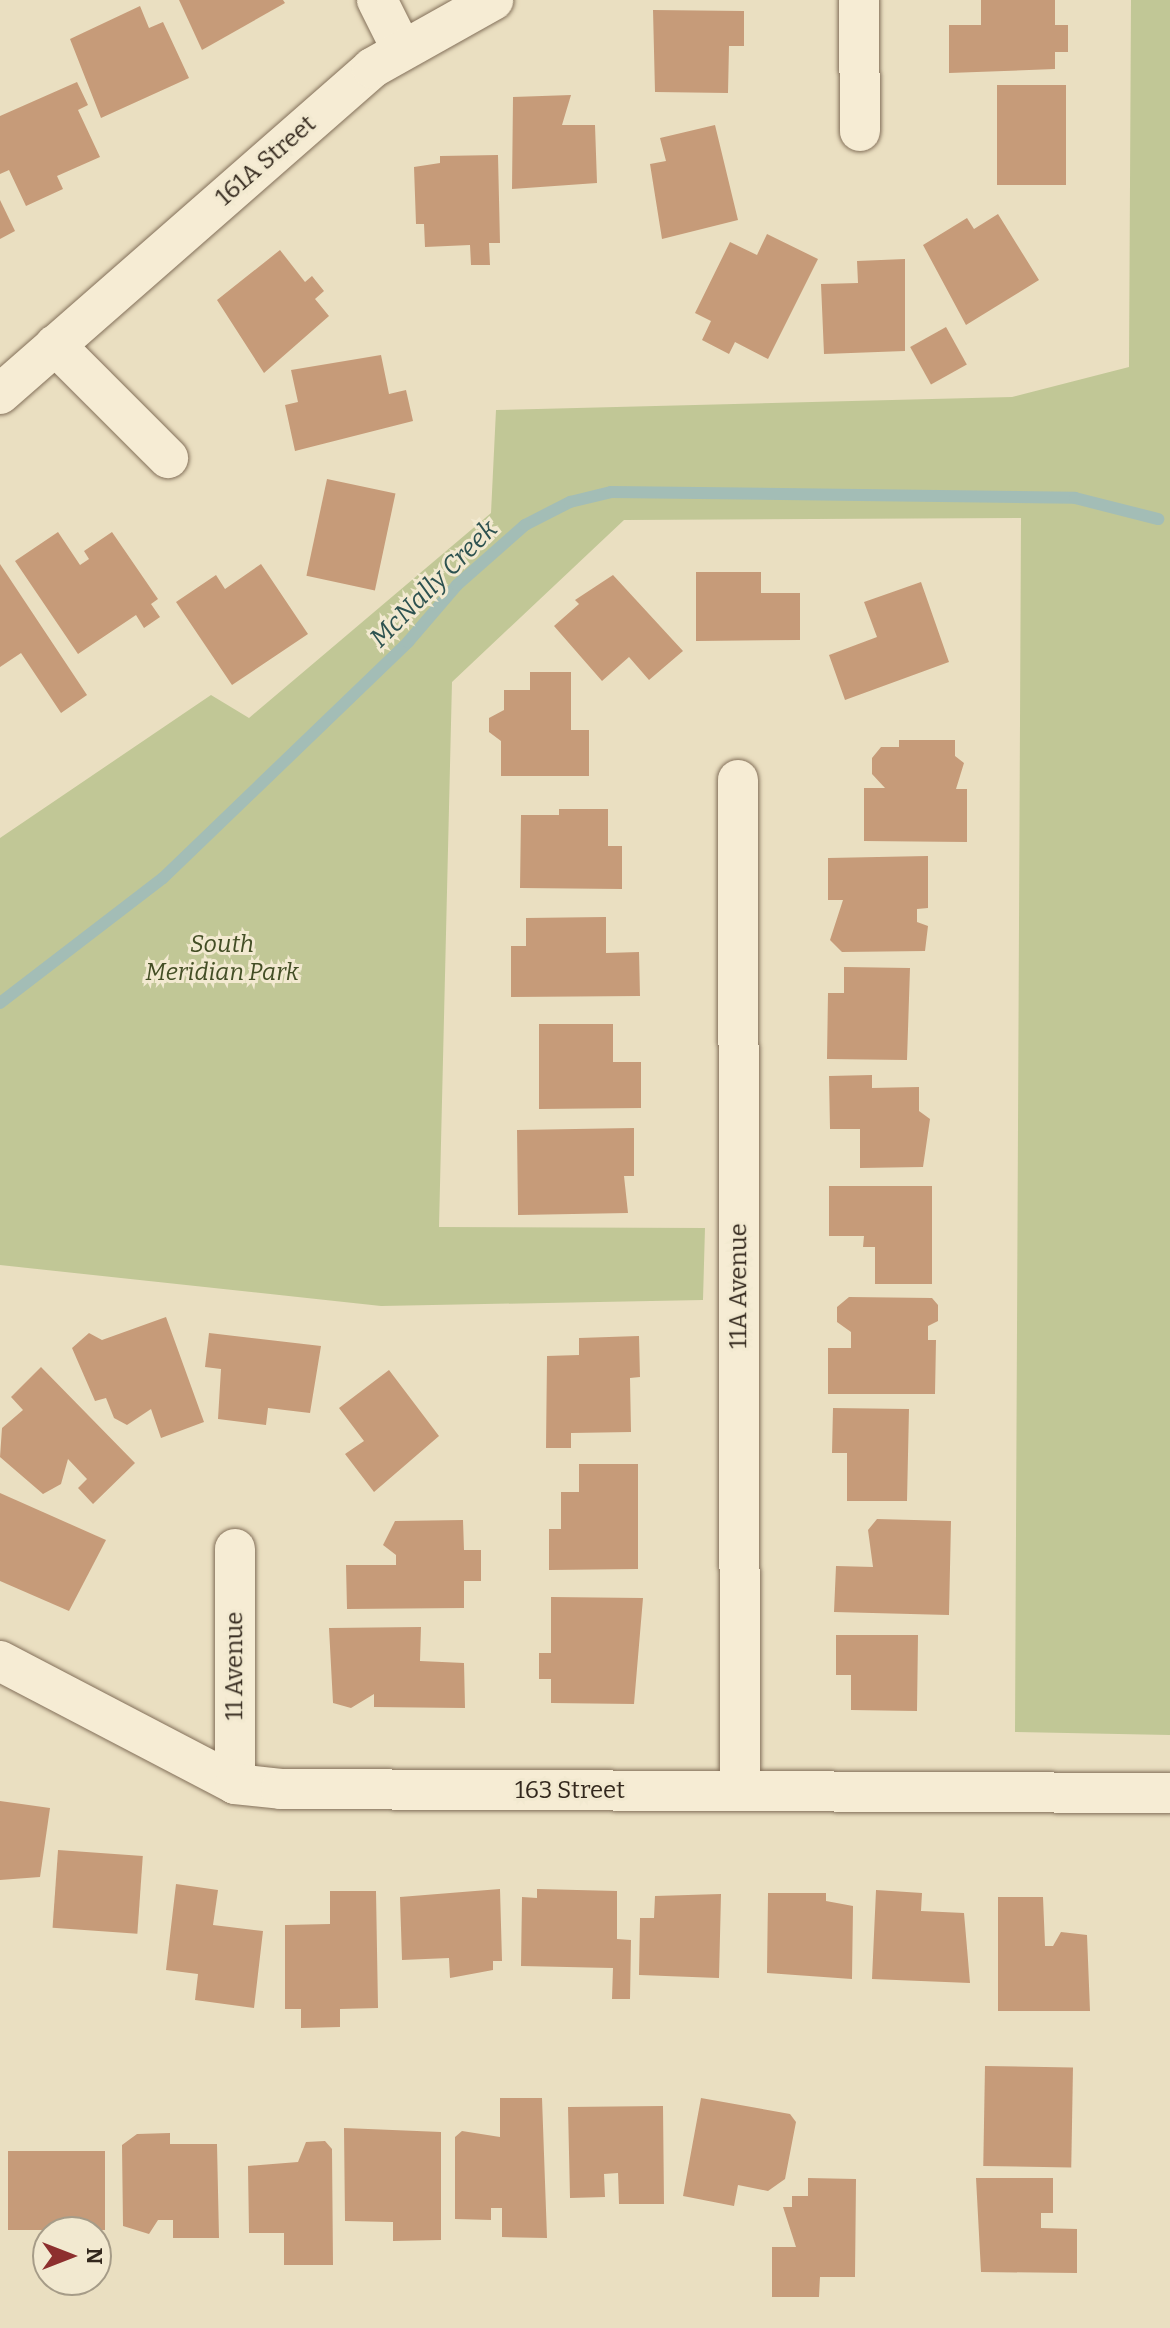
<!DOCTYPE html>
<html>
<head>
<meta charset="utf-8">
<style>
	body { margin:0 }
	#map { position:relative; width:1170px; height:2328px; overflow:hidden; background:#eadfc1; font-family:Bitter,serif }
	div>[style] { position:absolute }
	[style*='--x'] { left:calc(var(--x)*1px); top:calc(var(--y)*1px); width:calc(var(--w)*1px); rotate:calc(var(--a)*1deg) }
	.green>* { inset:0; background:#c1c796 }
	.stream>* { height:12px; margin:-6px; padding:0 6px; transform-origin:6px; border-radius:6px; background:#a3bdb6 }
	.building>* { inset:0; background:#c69b79; transform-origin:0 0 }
	.roads { filter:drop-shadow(0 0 2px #83705a) drop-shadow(0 0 2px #83705a) }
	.minor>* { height:40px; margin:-20px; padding:0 20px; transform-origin:20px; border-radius:20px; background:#f6ecd4 }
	span { translate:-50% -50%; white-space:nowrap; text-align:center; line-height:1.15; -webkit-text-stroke:6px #f2e9d0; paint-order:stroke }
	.street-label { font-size:24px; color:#33281d }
	.park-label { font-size:24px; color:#434e25; font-style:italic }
	.water-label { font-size:26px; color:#2d5250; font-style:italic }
	.north { position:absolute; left:32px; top:2216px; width:80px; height:80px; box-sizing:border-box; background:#f2e9d0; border:2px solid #a69c88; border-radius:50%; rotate:90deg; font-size:22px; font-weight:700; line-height:32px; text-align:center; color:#33281d }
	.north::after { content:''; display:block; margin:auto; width:28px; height:36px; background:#8d2f2e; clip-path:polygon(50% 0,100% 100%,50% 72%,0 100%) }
</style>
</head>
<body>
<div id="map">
	<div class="green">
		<div style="clip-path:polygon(1131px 0,1170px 0,1170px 1735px,1015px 1732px,1021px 518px,624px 520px,452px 682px,439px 1227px,705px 1228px,703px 1300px,381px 1306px,0 1265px,0 838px,211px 695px,249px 718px,491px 513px,496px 410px,1012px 397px,1129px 367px)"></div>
	</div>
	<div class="stream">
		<div style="--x:0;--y:1003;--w:205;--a:-37.5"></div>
		<div style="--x:163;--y:878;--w:340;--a:-43.9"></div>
		<div style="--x:408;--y:642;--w:75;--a:-49.3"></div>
		<div style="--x:457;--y:585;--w:91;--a:-41.4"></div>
		<div style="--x:525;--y:525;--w:51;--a:-27.1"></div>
		<div style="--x:570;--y:502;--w:42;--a:-13.7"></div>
		<div style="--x:611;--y:492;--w:464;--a:0.7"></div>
		<div style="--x:1075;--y:498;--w:86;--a:14.2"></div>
	</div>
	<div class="building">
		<div style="clip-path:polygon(179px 0,283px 0,285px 3px,202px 50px)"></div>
		<div style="clip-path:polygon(981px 0,1055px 0,1055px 25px,1068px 25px,1068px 52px,1055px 52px,1055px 69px,949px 73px,949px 25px,981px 25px)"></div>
		<div style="clip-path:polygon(140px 6px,149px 28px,163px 22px,189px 78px,101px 118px,70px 39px)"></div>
		<div style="clip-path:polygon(653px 10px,744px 11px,744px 46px,729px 46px,728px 93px,655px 92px)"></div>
		<div style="clip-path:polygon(77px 82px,88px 105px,78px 110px,100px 157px,57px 176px,63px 189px,26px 206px,9px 170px,0 174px,0 116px)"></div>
		<div style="left:997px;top:85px;width:69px;height:100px"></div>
		<div style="clip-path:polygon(571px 95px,562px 125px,595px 125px,597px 183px,512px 189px,513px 97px)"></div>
		<div style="clip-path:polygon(715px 125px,738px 220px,662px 239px,650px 164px,666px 161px,660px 138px)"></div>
		<div style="clip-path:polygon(498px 155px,500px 243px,489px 243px,490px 265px,471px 265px,470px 245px,425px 247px,424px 224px,416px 224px,414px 167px,440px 163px,440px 156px)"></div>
		<div style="clip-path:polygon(0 200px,15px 231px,0 239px)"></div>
		<div style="clip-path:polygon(998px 214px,1039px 280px,966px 325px,923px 245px,967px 218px,974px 229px)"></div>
		<div style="clip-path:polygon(767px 234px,818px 259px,768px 359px,735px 342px,729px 354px,702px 340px,711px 321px,695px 313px,730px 242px,757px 255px)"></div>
		<div style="clip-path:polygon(280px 250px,305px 282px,312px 276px,324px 291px,315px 299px,329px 316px,264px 373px,217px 300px)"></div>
		<div style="clip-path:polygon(905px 259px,905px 351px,824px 354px,821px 284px,858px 283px,857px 261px)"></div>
		<div style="left:946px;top:327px;width:43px;height:41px;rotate:61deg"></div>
		<div style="clip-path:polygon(381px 355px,389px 394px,406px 390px,413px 421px,295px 451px,285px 405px,298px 402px,291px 370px)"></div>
		<div style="left:327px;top:479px;width:70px;height:99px;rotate:12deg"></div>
		<div style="clip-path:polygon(58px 532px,80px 565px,89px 559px,84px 551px,112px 532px,158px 599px,151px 604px,160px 617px,144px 628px,136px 615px,78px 654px,15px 561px)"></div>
		<div style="clip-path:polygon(0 564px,87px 695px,61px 713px,21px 653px,0 667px)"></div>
		<div style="clip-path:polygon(261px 564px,308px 634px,232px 685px,176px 602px,216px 575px,225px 589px)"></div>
		<div style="clip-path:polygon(696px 572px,761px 572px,761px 593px,800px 593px,800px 640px,696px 641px)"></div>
		<div style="clip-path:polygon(613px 575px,683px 651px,649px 680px,629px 657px,602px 681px,554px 626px,579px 604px,575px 600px)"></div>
		<div style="clip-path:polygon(921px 582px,949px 662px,845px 700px,829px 655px,877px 637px,864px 602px)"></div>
		<div style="clip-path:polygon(530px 672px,571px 672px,571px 730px,589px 730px,589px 776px,501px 776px,501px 741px,489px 732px,489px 718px,504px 710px,504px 690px,530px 690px)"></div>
		<div style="clip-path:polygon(899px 740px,955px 740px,955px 756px,964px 763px,956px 789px,967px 789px,967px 842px,864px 841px,864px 788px,885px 788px,872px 774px,872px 758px,881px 747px,899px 747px)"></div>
		<div style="clip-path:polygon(559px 809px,608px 809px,608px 846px,622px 846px,622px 889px,520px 888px,521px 815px,559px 815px)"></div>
		<div style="clip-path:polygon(928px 856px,928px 908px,917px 909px,917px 922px,928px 926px,925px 951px,842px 952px,830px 940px,843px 900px,828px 900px,828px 858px)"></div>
		<div style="clip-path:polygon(606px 917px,606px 953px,639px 952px,640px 996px,511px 997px,511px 946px,526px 946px,526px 918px)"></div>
		<div style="clip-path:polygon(844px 967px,910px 968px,907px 1060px,827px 1059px,828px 993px,844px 993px)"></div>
		<div style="clip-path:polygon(539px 1024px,613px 1024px,613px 1062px,641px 1062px,641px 1108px,539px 1109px)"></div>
		<div style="clip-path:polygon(872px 1075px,872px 1088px,919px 1087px,919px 1111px,930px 1119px,923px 1167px,860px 1168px,860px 1129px,830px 1129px,829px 1076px)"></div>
		<div style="clip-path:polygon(634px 1128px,634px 1176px,624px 1176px,628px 1213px,518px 1215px,517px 1130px)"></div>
		<div style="clip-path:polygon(829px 1186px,932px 1186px,932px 1284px,875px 1284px,875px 1247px,863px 1247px,864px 1236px,829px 1236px)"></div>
		<div style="clip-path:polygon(849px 1297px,932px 1298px,938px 1305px,938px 1321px,928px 1326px,928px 1340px,936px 1340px,935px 1394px,828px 1394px,828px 1348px,851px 1348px,851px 1332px,837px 1322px,837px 1307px)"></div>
		<div style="clip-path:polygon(166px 1317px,204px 1422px,161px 1438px,151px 1409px,127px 1425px,114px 1418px,106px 1398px,95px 1401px,72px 1348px,89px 1333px,102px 1340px)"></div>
		<div style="clip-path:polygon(209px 1333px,321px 1346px,310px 1413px,268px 1408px,266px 1425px,218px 1419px,221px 1369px,205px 1367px)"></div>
		<div style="clip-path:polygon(639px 1336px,640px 1377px,630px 1378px,631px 1432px,571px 1433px,571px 1448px,546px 1448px,547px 1356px,579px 1355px,579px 1338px)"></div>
		<div style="clip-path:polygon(41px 1367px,135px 1463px,93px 1504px,78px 1488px,87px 1479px,68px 1459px,61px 1484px,43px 1494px,0 1457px,2px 1428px,23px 1410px,11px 1397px)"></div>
		<div style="clip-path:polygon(389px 1370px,439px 1436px,374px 1492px,345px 1454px,364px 1441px,339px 1408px)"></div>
		<div style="clip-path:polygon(833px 1408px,909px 1409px,907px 1501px,847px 1501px,847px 1453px,832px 1453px)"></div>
		<div style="clip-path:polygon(579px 1464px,638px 1464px,638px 1569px,549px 1570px,549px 1529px,561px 1529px,561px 1492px,579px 1492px)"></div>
		<div style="clip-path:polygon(0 1493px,106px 1540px,69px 1611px,0 1581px)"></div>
		<div style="clip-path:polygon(877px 1519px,951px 1521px,949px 1615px,834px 1612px,836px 1566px,873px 1567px,868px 1530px)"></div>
		<div style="clip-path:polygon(463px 1520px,464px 1550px,481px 1550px,481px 1581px,464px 1581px,464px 1608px,347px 1609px,346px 1565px,396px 1565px,396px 1555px,383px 1545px,395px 1521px)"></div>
		<div style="clip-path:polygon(551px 1597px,643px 1598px,634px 1704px,551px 1703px,551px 1679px,539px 1679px,539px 1653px,551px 1653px)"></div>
		<div style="clip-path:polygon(421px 1627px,420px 1661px,464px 1663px,465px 1708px,374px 1707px,374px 1694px,351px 1708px,333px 1703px,329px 1628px)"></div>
		<div style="clip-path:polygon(836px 1635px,918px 1635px,917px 1711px,851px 1710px,851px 1675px,836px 1675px)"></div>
		<div style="clip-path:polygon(0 1801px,50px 1808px,40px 1877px,0 1880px)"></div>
		<div style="left:58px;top:1850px;width:85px;height:78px;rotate:4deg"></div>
		<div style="clip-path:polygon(176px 1884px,218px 1890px,213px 1925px,263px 1931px,254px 2008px,195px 2000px,198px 1974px,166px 1970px)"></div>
		<div style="clip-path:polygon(500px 1889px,502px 1961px,493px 1961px,493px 1970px,450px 1978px,449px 1958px,402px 1960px,400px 1897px)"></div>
		<div style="clip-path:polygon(537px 1889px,617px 1891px,617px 1939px,631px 1940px,630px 1999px,612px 1999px,613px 1968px,521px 1966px,522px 1897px,537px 1898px)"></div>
		<div style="clip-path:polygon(876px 1890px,922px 1893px,921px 1911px,964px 1913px,970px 1983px,872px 1979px)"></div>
		<div style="clip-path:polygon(330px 1891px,376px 1891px,378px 2008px,340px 2009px,340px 2027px,301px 2028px,301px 2009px,285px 2009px,285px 1925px,330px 1924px)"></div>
		<div style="clip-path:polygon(768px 1893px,826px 1893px,826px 1901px,853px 1906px,852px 1979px,767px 1973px)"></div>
		<div style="clip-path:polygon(721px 1894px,719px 1978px,639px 1975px,640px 1918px,654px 1918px,655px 1896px)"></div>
		<div style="clip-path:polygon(998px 1897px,1043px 1897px,1045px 1946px,1053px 1946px,1061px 1932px,1087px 1935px,1090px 2011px,998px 2011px)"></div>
		<div style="left:985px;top:2066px;width:88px;height:100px;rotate:1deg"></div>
		<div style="clip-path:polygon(500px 2098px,542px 2098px,547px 2238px,502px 2237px,502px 2208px,491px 2208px,491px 2220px,455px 2219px,455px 2137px,462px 2131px,500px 2137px)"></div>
		<div style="clip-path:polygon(701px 2098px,790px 2114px,796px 2122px,785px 2179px,768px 2191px,738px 2185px,734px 2206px,683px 2196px)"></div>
		<div style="clip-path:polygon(663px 2106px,664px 2204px,619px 2204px,618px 2173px,604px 2174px,605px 2197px,570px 2198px,568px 2107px)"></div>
		<div style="clip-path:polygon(344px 2128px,441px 2132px,441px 2240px,393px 2241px,393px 2222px,345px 2221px)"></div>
		<div style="clip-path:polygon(170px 2133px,170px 2144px,217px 2144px,219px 2238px,173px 2238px,173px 2220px,158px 2220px,149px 2234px,123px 2226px,122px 2145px,137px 2134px)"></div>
		<div style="clip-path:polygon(325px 2141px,332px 2149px,333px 2265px,284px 2265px,284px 2233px,249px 2233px,248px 2166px,298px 2162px,306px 2142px)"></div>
		<div style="left:8px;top:2151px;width:97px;height:79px"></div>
		<div style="clip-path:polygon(808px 2178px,856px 2179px,855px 2277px,820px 2277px,819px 2297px,772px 2297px,772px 2247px,796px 2247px,783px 2207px,792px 2207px,792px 2196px,808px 2196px)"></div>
		<div style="clip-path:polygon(976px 2178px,1053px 2178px,1053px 2213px,1041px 2213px,1041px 2228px,1077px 2229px,1077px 2273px,981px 2272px)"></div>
	</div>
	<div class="roads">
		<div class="minor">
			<div style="--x:377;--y:0;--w:51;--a:63.4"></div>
			<div style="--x:859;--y:0;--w:131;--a:89.6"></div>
			<div style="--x:55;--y:345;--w:160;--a:45"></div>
			<div style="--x:0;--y:394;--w:495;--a:-41.2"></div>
			<div style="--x:372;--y:68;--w:139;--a:-29.3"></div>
			<div style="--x:738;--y:780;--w:1011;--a:89.89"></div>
			<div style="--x:235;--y:1549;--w:235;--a:90"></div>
			<div style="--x:0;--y:1661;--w:265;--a:27.6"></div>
			<div style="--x:235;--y:1784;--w:46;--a:6.2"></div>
			<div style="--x:281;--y:1789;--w:889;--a:0.26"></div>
		</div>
	</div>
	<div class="street-label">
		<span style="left:266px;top:161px;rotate:-41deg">161A Street</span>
		<span style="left:739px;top:1286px;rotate:-90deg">11A Avenue</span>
		<span style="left:235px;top:1666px;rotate:-90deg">11 Avenue</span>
		<span style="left:570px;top:1791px">163 Street</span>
	</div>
	<div class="park-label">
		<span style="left:222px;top:959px">South<br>Meridian Park</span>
	</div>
	<div class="water-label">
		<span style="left:434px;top:584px;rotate:-45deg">McNally Creek</span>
	</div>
	<div class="north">N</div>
</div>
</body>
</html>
